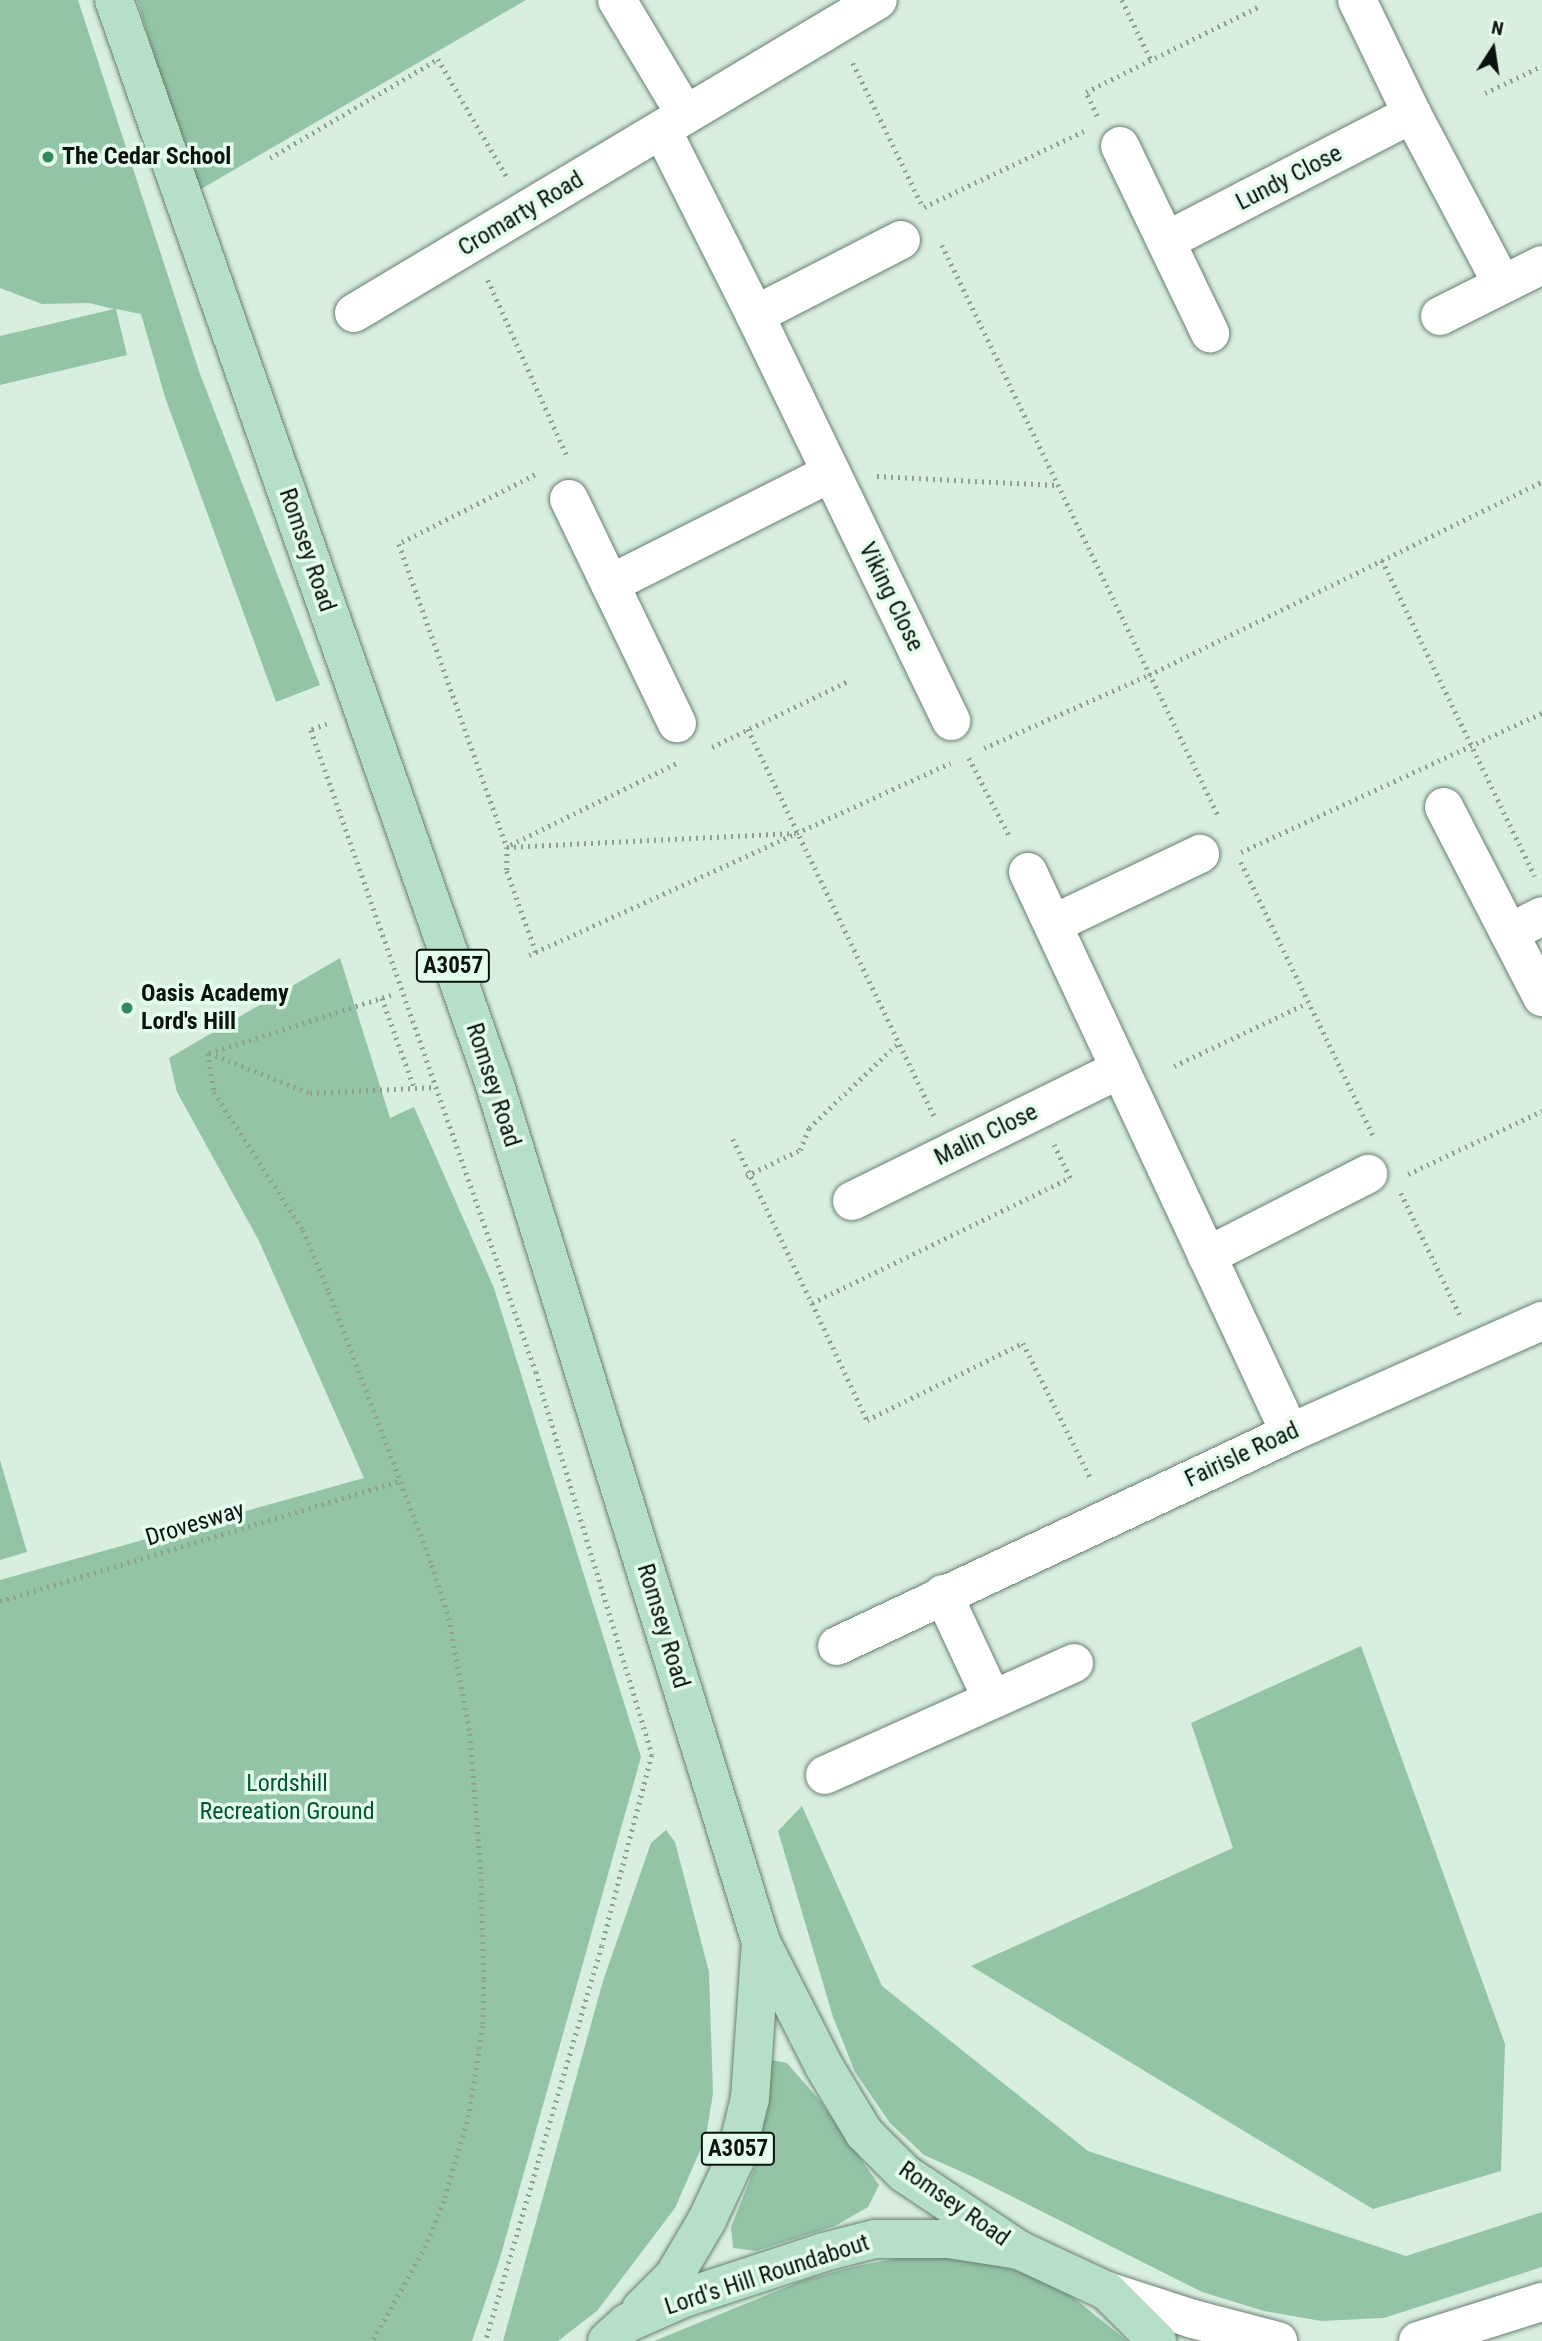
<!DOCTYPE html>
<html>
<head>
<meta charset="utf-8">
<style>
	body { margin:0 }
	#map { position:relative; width:1542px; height:2341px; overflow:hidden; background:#d8efe0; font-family:"Roboto Condensed",sans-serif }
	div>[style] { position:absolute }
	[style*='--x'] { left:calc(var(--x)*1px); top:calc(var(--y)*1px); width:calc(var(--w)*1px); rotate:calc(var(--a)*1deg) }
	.green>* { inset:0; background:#93c4a6 }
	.path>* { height:4.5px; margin-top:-2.25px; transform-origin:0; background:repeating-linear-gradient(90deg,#8e9f94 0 2px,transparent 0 7px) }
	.roads { filter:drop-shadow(0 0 2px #697e71) drop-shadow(0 0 2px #697e71) }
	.minor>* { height:38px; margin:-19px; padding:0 19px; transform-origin:19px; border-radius:19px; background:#fff }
	.tertiary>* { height:38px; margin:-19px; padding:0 19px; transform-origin:19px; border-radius:19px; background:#fff }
	.primary>* { height:38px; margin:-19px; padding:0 19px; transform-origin:19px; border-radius:19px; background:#b6dfc7 }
	.dots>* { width:19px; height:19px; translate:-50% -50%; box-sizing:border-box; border:4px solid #e5fded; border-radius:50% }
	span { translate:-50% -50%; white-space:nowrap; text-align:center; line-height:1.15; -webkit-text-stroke:7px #e5fded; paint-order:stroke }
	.shield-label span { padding:2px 5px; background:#e5fded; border:2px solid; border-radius:5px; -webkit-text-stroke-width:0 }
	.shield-label { font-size:23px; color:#0b130e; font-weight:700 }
	.poi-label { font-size:24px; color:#0b130e; font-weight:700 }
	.left { translate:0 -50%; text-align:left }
	.street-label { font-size:24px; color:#0b130e }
	.park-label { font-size:24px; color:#005631 }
	.north { position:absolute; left:1458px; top:14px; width:70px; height:70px; -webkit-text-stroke:5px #e5fded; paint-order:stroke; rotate:12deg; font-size:19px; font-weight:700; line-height:28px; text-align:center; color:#0b130e }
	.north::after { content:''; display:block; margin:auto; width:24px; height:32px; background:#0b130e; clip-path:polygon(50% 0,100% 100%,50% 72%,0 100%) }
</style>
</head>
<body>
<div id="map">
	<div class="green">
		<div style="clip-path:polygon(0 0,78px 0,200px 374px,320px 685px,276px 702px,165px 397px,141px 314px,116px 309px,127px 355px,0 385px,0 336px,114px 309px,89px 303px,42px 304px,0 288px)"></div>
		<div style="clip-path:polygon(137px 0,526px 0,196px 192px)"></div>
		<div style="clip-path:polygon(340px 958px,390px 1118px,414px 1107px,494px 1288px,641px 1757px,500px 2258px,472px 2341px,0 2341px,0 1580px,364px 1478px,259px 1241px,177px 1092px,169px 1058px)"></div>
		<div style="clip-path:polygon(0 1460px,27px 1552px,0 1560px)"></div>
		<div style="clip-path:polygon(1361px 1646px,1505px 2044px,1501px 2171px,1373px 2209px,971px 1966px,1233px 1848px,1191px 1723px)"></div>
		<div style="clip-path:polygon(802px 1806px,882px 1986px,1088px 2151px,1406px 2256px,1542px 2212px,1542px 2267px,1384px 2318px,1321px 2321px,1264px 2311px,1202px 2292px,971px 2176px,924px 2155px,890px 2123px,855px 2072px,833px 2017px,778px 1831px)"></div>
		<div style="clip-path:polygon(666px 1830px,675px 1842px,709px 1972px,713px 2093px,706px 2137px,675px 2208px,597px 2311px,558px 2341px,503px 2341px,603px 1981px,651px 1843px)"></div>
		<div style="clip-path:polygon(771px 2060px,787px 2063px,821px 2102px,879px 2185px,868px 2207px,835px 2226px,756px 2251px,733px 2248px,731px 2227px,756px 2165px)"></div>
		<div style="clip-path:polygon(913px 2255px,974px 2259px,1021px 2272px,1064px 2290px,1127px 2341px,654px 2341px,804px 2280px,852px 2267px)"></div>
	</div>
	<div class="path">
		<div style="--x:1122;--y:0;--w:67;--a:64.2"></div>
		<div style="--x:853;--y:63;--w:156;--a:64.1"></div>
		<div style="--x:1485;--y:93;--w:63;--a:-25.3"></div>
		<div style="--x:1097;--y:116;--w:26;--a:-115"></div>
		<div style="--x:1086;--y:92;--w:194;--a:-26.3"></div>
		<div style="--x:270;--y:158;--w:195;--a:-30.5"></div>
		<div style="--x:438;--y:59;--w:137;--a:59.7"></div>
		<div style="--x:924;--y:207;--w:177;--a:-25.4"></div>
		<div style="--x:942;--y:245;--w:636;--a:64.16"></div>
		<div style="--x:488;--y:280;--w:195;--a:65.8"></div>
		<div style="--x:535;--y:475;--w:153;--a:153.1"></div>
		<div style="--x:399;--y:544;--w:322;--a:70.4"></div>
		<div style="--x:507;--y:847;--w:24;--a:90"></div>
		<div style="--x:507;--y:871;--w:86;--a:70.3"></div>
		<div style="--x:877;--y:476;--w:180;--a:2.9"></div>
		<div style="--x:1382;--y:560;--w:351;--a:64.2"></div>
		<div style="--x:327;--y:724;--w:17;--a:159"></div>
		<div style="--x:311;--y:730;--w:680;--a:70.69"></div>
		<div style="--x:536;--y:1372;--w:400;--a:73.1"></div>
		<div style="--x:652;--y:1755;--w:197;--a:104.7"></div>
		<div style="--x:602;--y:1946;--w:412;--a:106.4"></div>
		<div style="--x:748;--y:729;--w:429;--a:64.3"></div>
		<div style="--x:712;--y:747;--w:153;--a:-25.9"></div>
		<div style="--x:984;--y:748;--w:180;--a:-23.9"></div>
		<div style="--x:1149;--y:675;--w:438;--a:-26.2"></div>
		<div style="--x:969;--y:758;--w:89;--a:62.6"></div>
		<div style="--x:676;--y:764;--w:188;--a:153.8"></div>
		<div style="--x:507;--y:847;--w:289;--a:-2.8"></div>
		<div style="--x:1241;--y:852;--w:332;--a:-24.8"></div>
		<div style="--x:1241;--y:862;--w:303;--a:64.2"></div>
		<div style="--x:529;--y:955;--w:463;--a:-24.5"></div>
		<div style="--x:382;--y:998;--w:95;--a:70.2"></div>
		<div style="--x:208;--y:1053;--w:39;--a:81"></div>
		<div style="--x:214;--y:1092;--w:164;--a:57.2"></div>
		<div style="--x:303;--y:1230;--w:67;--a:67.2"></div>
		<div style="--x:329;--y:1292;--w:292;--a:69.3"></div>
		<div style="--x:432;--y:1565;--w:56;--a:72.2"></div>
		<div style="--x:449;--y:1618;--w:118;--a:79.7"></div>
		<div style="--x:470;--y:1734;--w:138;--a:85.4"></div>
		<div style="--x:481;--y:1872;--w:108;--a:88.4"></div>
		<div style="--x:484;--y:1980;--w:46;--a:91.2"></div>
		<div style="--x:483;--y:2026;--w:90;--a:98.9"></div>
		<div style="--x:469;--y:2115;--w:90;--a:106.2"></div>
		<div style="--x:444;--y:2201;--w:48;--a:111.8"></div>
		<div style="--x:426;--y:2246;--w:109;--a:119.2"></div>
		<div style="--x:209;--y:1053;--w:109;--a:21.6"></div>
		<div style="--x:310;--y:1093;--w:126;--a:-2.7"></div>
		<div style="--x:209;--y:1053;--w:191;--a:-17.7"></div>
		<div style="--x:1174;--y:1066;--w:147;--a:-25.3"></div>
		<div style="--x:733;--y:1139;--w:182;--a:64.3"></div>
		<div style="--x:812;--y:1303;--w:287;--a:-25.9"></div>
		<div style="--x:1070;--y:1178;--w:37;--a:-116"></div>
		<div style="--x:1408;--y:1174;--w:148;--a:-25.2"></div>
		<div style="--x:746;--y:1176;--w:60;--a:-25.7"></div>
		<div style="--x:800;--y:1150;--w:24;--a:-68"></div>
		<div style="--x:809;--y:1128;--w:124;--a:-43.7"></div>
		<div style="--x:1401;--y:1193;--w:136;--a:64.2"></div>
		<div style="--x:812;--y:1303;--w:129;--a:64.8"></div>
		<div style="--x:867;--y:1420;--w:174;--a:-26.3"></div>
		<div style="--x:1023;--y:1343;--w:154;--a:63.4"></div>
		<div style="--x:0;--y:1601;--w:418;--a:-16.7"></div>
	</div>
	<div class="roads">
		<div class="minor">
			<div style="--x:617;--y:0;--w:133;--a:59.2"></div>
			<div style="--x:1357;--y:0;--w:127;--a:64.2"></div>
			<div style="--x:1412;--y:114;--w:192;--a:62.1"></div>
			<div style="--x:662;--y:130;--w:207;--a:63.3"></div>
			<div style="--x:755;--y:315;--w:451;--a:64.2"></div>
			<div style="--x:1120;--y:146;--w:208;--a:64.3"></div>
			<div style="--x:1166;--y:241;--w:277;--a:-27.3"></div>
			<div style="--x:354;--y:313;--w:610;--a:-30.85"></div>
			<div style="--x:755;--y:315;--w:164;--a:-27.2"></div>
			<div style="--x:1440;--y:316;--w:114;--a:-26.6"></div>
			<div style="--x:569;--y:499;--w:249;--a:64.3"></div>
			<div style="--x:610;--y:584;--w:247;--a:-26.7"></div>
			<div style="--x:1444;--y:807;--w:214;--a:62.7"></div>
			<div style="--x:1028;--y:872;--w:619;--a:64.97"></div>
			<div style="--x:1053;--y:924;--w:163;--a:-25.5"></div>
			<div style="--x:1509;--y:933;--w:37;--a:-27"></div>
			<div style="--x:852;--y:1201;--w:299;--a:-26.2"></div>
			<div style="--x:1207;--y:1256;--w:181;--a:-27"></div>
			<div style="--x:943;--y:1594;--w:116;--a:65"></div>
			<div style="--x:837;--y:1646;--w:501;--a:-25.18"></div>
			<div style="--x:1290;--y:1433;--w:276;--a:-24"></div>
			<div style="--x:825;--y:1775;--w:273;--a:-24.2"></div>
		</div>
		<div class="tertiary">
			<div style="--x:1107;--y:2291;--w:90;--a:18"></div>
			<div style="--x:1193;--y:2319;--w:88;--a:14.5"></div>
			<div style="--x:1418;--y:2341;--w:130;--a:-17.5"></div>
		</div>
		<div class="primary">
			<div style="--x:114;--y:0;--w:1144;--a:70.65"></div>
			<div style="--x:493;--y:1079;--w:904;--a:72.75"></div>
			<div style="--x:761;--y:1942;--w:141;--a:63.1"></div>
			<div style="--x:825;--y:2068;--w:76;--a:59"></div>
			<div style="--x:864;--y:2133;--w:57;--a:45"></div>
			<div style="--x:904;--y:2173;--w:138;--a:33.8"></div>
			<div style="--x:641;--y:2309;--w:47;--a:-45"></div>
			<div style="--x:674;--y:2276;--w:65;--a:-59.5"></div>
			<div style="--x:707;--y:2220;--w:66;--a:-65"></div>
			<div style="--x:735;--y:2160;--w:64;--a:-76.4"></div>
			<div style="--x:750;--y:2098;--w:156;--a:-86"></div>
			<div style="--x:607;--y:2341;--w:27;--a:-42"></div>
			<div style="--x:627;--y:2323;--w:62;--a:-23.7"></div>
			<div style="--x:684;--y:2298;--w:147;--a:-18.2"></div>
			<div style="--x:824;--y:2252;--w:53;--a:-14.3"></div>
			<div style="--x:875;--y:2239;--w:73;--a:0"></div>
			<div style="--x:948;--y:2239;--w:72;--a:8.8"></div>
			<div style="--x:1019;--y:2250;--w:97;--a:25"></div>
			<div style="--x:1107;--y:2291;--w:71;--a:45"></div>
		</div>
	</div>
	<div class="dots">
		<div style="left:48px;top:157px;background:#34895c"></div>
		<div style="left:127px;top:1008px;background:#34895c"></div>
	</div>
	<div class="shield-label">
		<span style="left:453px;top:966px">A3057</span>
		<span style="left:738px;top:2149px">A3057</span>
	</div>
	<div class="poi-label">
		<span class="left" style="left:62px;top:157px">The Cedar School</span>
		<span class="left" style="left:141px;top:1008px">Oasis Academy<br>Lord's Hill</span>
	</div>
	<div class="street-label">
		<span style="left:1289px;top:178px;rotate:-27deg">Lundy Close</span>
		<span style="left:521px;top:214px;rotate:-31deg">Cromarty Road</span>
		<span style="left:307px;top:550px;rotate:71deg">Romsey Road</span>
		<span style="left:891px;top:597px;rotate:64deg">Viking Close</span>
		<span style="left:493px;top:1085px;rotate:72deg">Romsey Road</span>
		<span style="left:986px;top:1135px;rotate:-26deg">Malin Close</span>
		<span style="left:1242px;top:1455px;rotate:-25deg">Fairisle Road</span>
		<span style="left:195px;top:1524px;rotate:-17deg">Drovesway</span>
		<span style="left:663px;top:1626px;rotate:73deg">Romsey Road</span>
		<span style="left:954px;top:2204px;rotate:35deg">Romsey Road</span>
		<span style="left:767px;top:2275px;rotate:-18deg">Lord's Hill Roundabout</span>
	</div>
	<div class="park-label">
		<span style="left:287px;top:1798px">Lordshill<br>Recreation Ground</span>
	</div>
	<div class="north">N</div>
</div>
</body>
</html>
